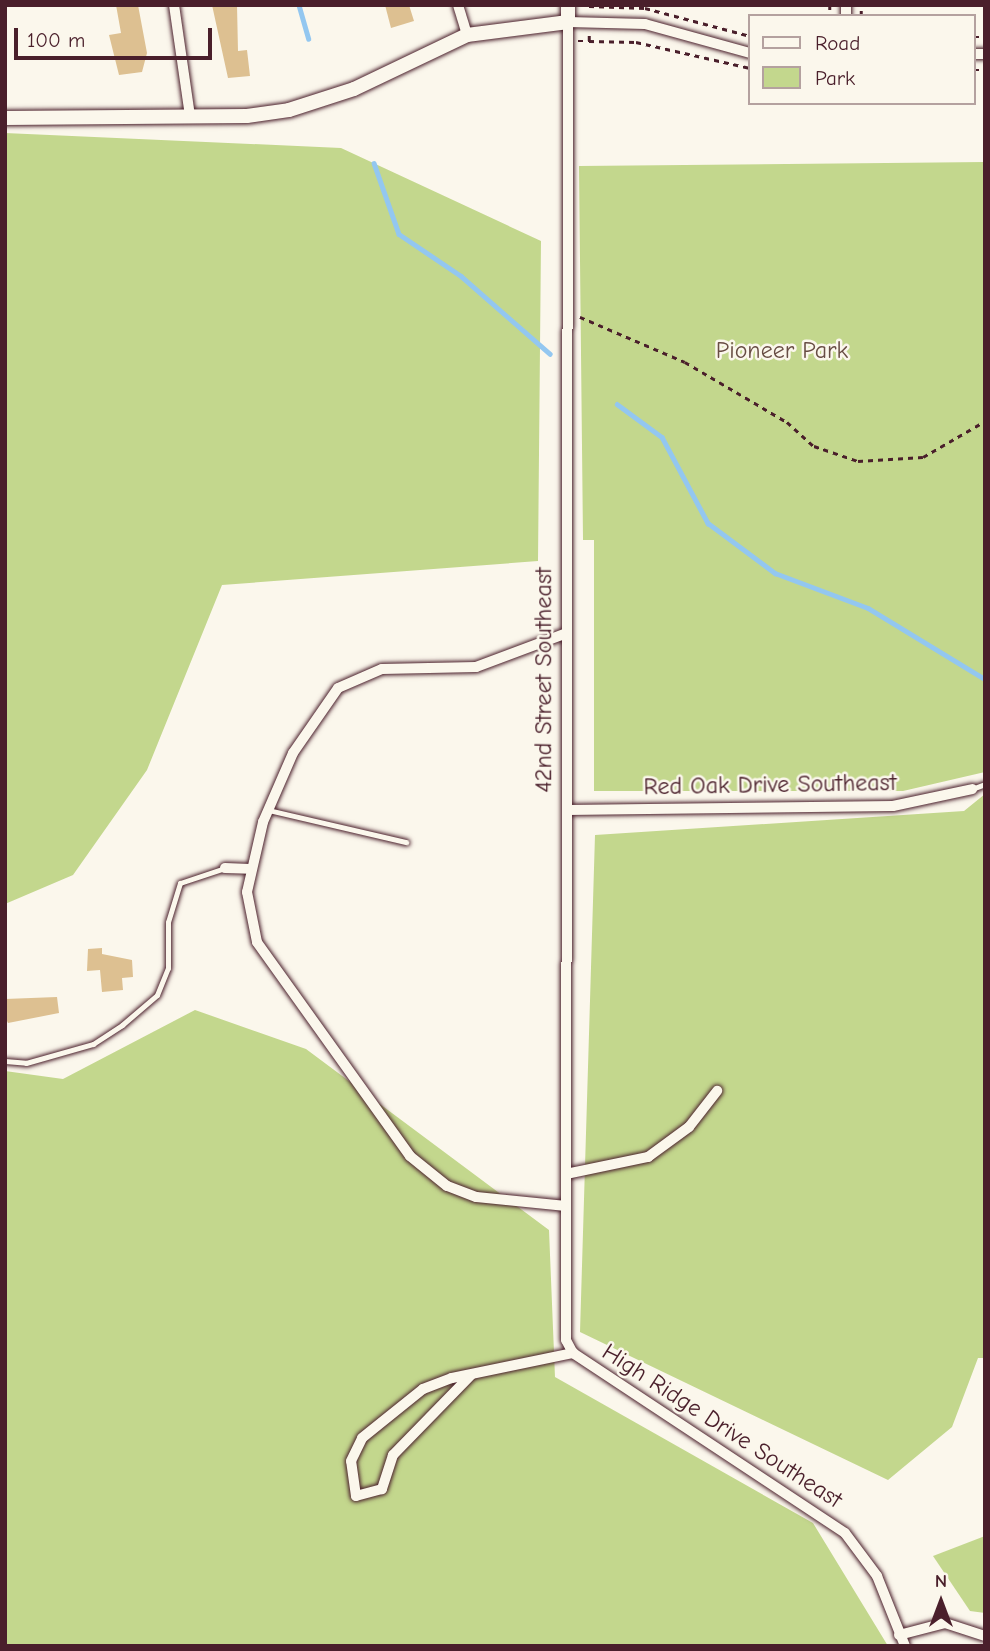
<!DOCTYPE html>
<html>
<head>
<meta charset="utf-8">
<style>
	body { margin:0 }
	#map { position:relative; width:990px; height:1651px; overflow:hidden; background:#fbf7ec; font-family:"Comic Neue",sans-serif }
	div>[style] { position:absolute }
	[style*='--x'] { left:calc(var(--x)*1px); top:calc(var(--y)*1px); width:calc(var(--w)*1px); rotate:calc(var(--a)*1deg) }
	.green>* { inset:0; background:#c3d78d }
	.stream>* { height:4.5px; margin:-2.25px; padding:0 2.25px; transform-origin:2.25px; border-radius:2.25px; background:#93c7f0 }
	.building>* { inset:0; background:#ddc091 }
	.path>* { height:2.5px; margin-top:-1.25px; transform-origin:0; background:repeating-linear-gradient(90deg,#4a1f2b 0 5px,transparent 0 10px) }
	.roads { filter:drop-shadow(0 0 2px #4a1f2b) drop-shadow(0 0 2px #4a1f2b) }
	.service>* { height:5px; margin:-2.5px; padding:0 2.5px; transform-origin:2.5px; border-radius:2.5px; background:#fbf7ec }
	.minor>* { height:10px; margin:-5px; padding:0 5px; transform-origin:5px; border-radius:5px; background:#fbf7ec }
	.tertiary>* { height:14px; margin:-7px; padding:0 7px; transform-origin:7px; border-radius:7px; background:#fbf7ec }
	span { translate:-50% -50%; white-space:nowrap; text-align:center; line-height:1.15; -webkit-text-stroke:5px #fbf7ec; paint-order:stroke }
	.park-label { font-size:24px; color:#684d44 }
	.street-label { font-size:24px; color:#4a1f2b }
	.frame { position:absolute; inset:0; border:7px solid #4a1f2b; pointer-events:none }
	.legend { position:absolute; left:748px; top:14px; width:228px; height:91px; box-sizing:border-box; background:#fbf7ec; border:2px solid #b4a19f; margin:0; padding:9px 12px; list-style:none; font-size:21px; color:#4a1f2b }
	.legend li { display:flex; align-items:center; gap:14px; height:35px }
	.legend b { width:35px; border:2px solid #b4a19f }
	.north { position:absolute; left:906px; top:1567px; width:70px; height:70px; -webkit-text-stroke:5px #fbf7ec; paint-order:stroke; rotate:0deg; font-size:19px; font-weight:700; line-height:28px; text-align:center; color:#4a1f2b }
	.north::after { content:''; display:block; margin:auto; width:24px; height:32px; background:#4a1f2b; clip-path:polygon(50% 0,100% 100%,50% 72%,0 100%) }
	.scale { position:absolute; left:14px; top:28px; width:198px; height:32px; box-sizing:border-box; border:4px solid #4a1f2b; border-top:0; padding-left:9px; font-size:21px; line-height:24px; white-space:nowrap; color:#4a1f2b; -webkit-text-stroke:5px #fbf7ec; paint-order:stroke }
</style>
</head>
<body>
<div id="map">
	<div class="green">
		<div style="clip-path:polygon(5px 133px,341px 148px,541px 241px,538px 561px,222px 585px,147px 770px,73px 875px,5px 904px)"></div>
		<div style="clip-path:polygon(985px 162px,985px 772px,903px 791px,594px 791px,594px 540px,583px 540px,579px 166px)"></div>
		<div style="clip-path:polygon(985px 794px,985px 1358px,978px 1358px,952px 1427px,888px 1480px,580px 1332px,595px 835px,964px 811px)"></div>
		<div style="clip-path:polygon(195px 1010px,306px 1049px,549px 1230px,555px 1377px,813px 1523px,888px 1646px,5px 1646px,5px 1071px,63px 1079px)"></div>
		<div style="clip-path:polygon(985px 1536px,985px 1613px,970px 1611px,933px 1556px)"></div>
	</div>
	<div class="stream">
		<div style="--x:299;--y:5;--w:35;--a:74"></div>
		<div style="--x:374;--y:163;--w:75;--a:70.6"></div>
		<div style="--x:399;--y:234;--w:75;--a:34.1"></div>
		<div style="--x:461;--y:276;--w:118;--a:41.2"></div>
		<div style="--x:617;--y:404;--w:56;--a:36.3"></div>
		<div style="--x:662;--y:437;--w:98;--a:61.9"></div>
		<div style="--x:708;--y:523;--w:84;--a:36.7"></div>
		<div style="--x:775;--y:573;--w:99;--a:20.6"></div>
		<div style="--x:868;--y:608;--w:137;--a:31.3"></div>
	</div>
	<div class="building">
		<div style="clip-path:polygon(116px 5px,138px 5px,147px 53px,142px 72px,119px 75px,109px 35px,121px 33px)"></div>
		<div style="clip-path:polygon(212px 5px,237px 5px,238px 51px,247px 50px,250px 76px,228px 78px)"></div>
		<div style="clip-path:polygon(385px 5px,409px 5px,414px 21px,391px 28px)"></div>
		<div style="clip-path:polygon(102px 948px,102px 954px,132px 960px,133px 977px,122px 978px,123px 990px,102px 992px,100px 970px,87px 971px,88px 949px)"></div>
		<div style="clip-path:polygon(57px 997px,59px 1013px,8px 1023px,5px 1017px,5px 999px)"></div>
	</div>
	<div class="path">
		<div style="--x:830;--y:5;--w:11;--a:90"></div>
		<div style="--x:589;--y:6;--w:56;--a:2"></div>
		<div style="--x:645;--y:8;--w:109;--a:14.9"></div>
		<div style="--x:861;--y:16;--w:11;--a:-90"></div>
		<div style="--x:974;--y:37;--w:11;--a:0"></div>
		<div style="--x:578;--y:41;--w:11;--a:0"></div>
		<div style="--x:589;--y:41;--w:7;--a:-90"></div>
		<div style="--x:589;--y:41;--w:47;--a:1.2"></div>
		<div style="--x:636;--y:42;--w:117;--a:12.8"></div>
		<div style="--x:974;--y:70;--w:11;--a:0"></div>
		<div style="--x:580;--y:317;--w:114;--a:23.2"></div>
		<div style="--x:685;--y:362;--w:118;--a:30.5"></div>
		<div style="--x:787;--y:422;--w:36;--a:42"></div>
		<div style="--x:814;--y:446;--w:46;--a:18.8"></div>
		<div style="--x:858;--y:461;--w:65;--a:-3.5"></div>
		<div style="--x:923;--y:457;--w:72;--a:-30.1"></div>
	</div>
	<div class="roads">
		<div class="service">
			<div style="--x:972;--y:789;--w:14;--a:-21"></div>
			<div style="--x:268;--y:810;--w:142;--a:13.1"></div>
			<div style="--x:5;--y:1061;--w:21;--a:5"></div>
			<div style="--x:26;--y:1063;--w:70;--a:-15.8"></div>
			<div style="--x:93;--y:1044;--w:35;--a:-33"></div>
			<div style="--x:122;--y:1025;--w:46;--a:-40.6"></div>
			<div style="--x:157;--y:995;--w:29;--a:-68"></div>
			<div style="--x:168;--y:968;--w:46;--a:-90"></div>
			<div style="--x:168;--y:922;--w:41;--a:-72.9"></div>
			<div style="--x:180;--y:883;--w:47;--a:-18.4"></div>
		</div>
		<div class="minor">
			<div style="--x:174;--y:5;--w:112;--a:81.8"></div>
			<div style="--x:458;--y:5;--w:31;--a:73"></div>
			<div style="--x:846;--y:5;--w:11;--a:90"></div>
			<div style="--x:750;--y:53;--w:109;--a:-164.6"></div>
			<div style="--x:645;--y:24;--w:77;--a:-178.5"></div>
			<div style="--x:568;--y:22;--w:1318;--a:90.09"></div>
			<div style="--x:566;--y:1340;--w:15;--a:62"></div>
			<div style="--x:573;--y:1353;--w:326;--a:33.5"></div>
			<div style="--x:845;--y:1533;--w:54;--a:53.3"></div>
			<div style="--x:877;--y:1576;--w:75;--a:68.2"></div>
			<div style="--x:974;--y:54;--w:11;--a:0"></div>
			<div style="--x:567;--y:810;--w:326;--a:-0.7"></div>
			<div style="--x:893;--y:806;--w:81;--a:-12.1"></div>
			<div style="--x:225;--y:868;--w:25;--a:2"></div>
			<div style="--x:566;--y:1174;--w:84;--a:-11.7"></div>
			<div style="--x:648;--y:1157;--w:51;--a:-36.2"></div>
			<div style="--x:689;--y:1127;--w:46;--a:-52.1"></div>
			<div style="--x:566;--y:1206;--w:90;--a:-174.3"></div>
			<div style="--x:476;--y:1197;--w:31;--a:-159"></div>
			<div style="--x:447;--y:1186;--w:48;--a:-141"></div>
			<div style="--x:410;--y:1156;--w:263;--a:-125.6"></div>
			<div style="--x:257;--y:942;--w:51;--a:-101.3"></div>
			<div style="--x:247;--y:892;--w:72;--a:-77.1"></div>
			<div style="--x:263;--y:822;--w:75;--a:-66.5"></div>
			<div style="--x:293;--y:753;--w:79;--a:-55.3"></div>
			<div style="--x:338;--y:688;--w:48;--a:-23.4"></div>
			<div style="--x:382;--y:669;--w:94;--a:-1.2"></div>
			<div style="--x:476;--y:667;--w:97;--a:-20.5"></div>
			<div style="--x:471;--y:1375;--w:112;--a:134.3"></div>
			<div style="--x:393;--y:1455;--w:36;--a:108"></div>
			<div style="--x:382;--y:1489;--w:27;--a:165"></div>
			<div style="--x:356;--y:1496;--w:35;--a:-98"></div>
			<div style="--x:351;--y:1461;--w:25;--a:-64"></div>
			<div style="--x:362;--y:1438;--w:78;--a:-38.8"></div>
			<div style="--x:423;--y:1389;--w:31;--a:-21"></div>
			<div style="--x:452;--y:1378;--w:124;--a:-11.7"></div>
			<div style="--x:899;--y:1635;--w:48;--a:-14.6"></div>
			<div style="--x:945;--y:1623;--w:42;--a:18"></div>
		</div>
		<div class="tertiary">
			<div style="--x:5;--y:118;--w:242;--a:-0.5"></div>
			<div style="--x:247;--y:116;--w:42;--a:-8.1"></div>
			<div style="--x:289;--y:110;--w:68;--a:-17.9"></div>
			<div style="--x:354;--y:89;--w:125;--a:-25.5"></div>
			<div style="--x:467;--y:35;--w:102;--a:-7.3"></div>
			<div style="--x:568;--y:22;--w:17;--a:-90"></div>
		</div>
	</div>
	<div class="park-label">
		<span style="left:782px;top:351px">Pioneer Park</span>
	</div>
	<div class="street-label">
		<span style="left:544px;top:680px;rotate:-90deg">42nd Street Southeast</span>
		<span style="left:770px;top:785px;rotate:-1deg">Red Oak Drive Southeast</span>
		<span style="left:722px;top:1426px;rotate:33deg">High Ridge Drive Southeast</span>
	</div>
	<div class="frame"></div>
	<ul class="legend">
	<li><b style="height:9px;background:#fbf7ec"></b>Road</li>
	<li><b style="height:19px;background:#c3d78d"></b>Park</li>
	</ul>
	<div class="north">N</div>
	<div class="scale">100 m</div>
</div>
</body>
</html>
